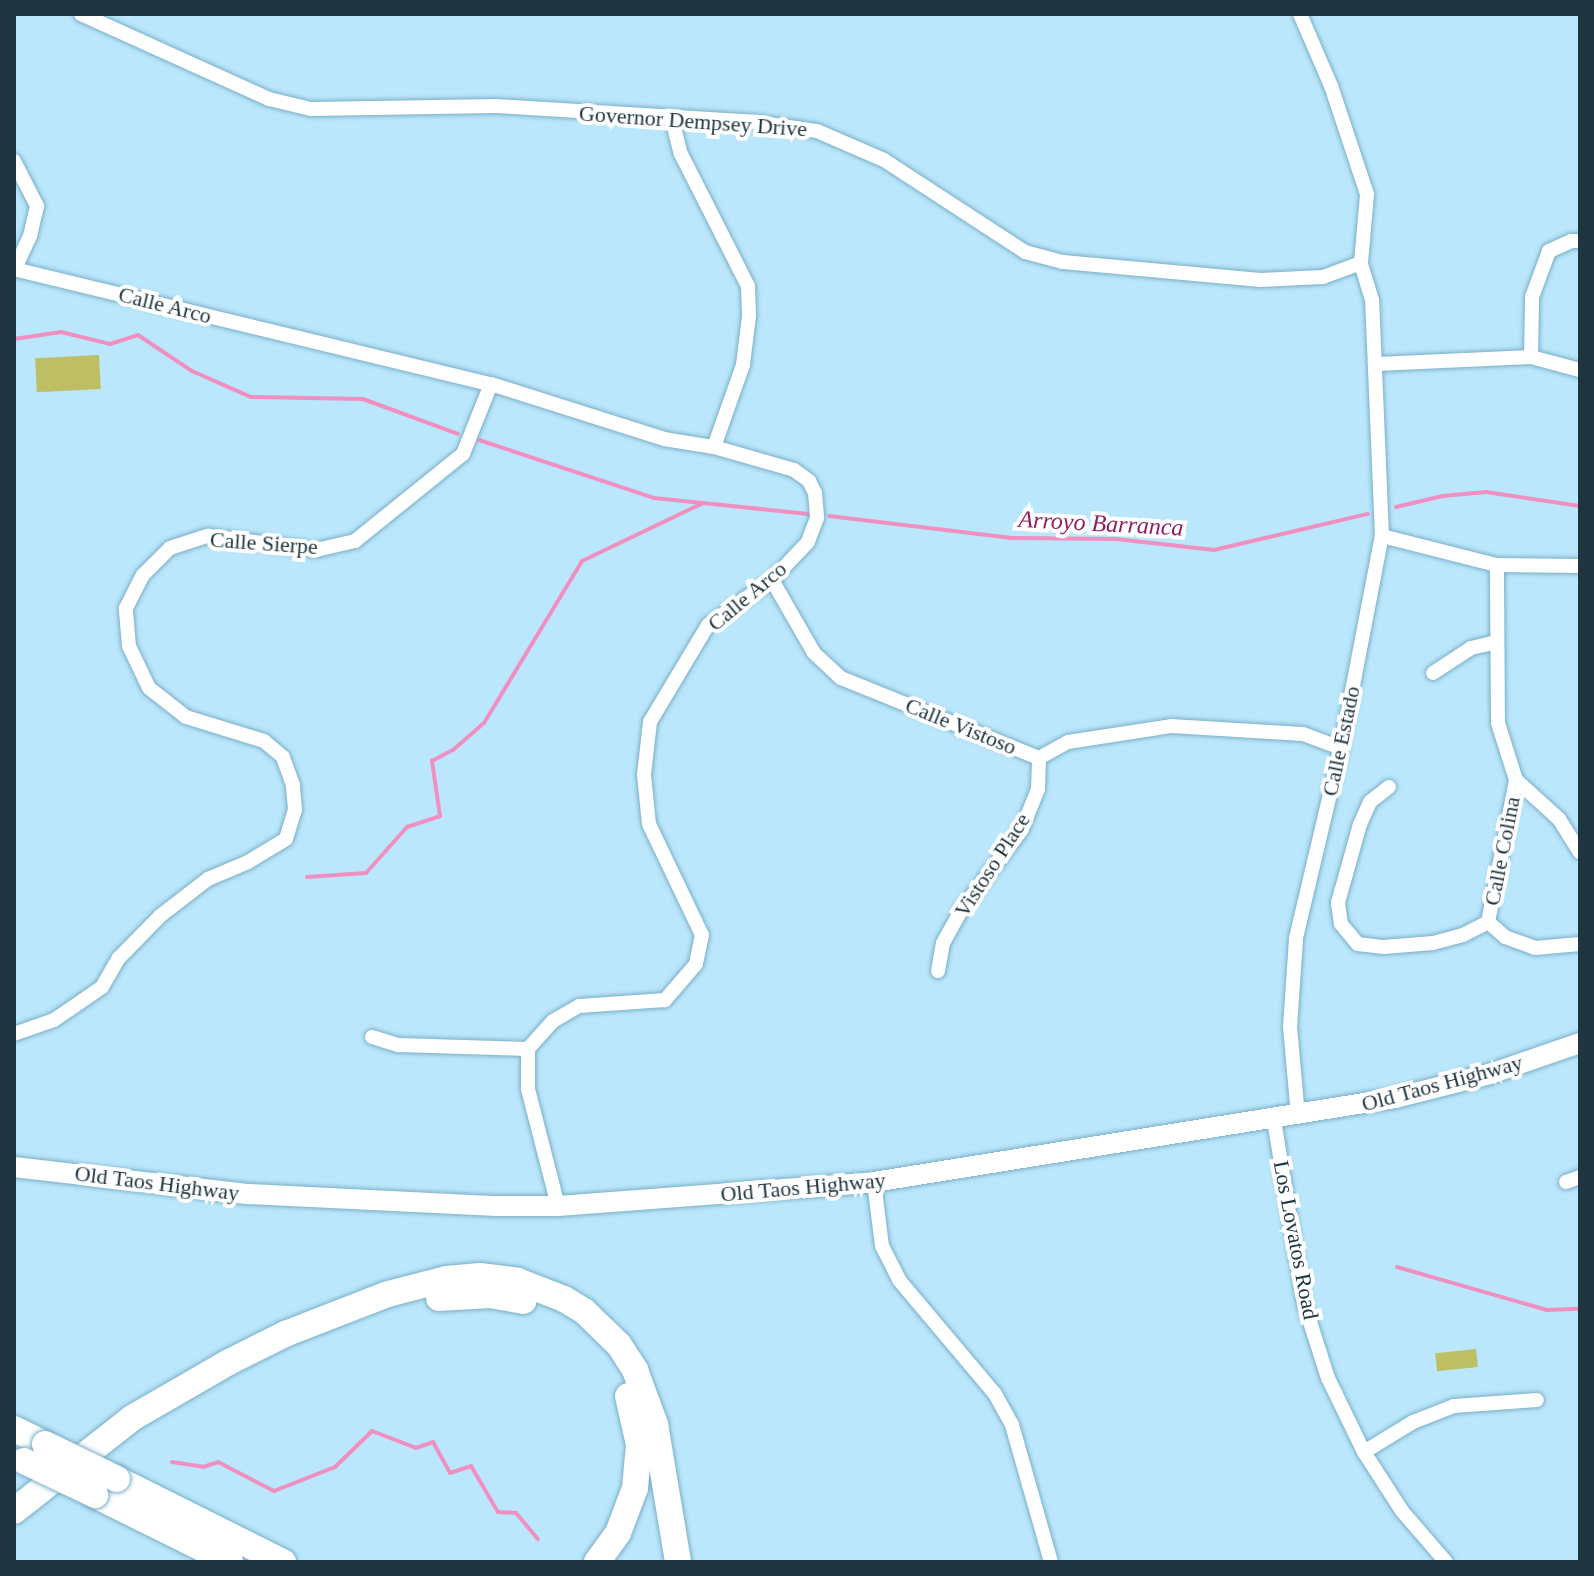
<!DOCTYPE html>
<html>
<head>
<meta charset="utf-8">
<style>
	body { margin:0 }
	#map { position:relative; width:1594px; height:1576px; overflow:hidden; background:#bbe7fc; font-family:Georgia,serif }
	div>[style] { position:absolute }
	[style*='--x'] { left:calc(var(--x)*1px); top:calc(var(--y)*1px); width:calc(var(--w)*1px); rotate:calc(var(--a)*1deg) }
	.green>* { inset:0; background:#bebf65; transform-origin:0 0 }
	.stream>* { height:4px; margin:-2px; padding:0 2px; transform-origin:2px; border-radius:2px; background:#f090c0 }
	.roads { filter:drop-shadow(0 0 2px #7aafc8) drop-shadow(0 0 2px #7aafc8) }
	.street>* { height:14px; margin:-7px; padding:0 7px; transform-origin:7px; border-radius:7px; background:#fff }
	.secondary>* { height:20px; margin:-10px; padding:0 10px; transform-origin:10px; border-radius:10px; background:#fff }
	.highway>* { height:26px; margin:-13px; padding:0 13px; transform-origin:13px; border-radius:13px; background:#fff }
	.bridges { filter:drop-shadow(0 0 2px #7aafc8) drop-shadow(0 0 2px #7aafc8) }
	.highway-bridge>* { height:26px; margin:-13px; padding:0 13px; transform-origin:13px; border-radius:13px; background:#fff }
	span { translate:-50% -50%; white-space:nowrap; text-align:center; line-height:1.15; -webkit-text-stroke:8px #fff; paint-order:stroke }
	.street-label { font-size:22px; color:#1e343e }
	.water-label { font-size:24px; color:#8e1f61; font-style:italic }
	.frame { position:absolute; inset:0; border:16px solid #1e343e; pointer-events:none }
</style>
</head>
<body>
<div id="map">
	<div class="green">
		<div style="left:99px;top:355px;width:34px;height:64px;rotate:87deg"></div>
		<div style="left:1476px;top:1349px;width:18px;height:41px;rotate:84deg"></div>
	</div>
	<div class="stream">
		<div style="--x:14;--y:339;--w:48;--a:-8.5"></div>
		<div style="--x:61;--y:332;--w:50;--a:13.8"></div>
		<div style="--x:110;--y:344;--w:29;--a:-18"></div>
		<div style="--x:138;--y:335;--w:65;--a:33.7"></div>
		<div style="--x:192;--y:371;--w:64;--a:23.8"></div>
		<div style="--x:251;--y:397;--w:112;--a:1"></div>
		<div style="--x:363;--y:399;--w:101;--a:20.2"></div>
		<div style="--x:479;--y:440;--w:184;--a:18.3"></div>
		<div style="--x:654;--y:498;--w:155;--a:5.9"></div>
		<div style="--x:1396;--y:507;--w:48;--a:-13.2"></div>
		<div style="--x:1443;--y:496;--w:43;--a:-5.3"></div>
		<div style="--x:1486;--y:492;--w:95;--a:8.5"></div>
		<div style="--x:829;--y:516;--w:184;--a:6.9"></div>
		<div style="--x:1012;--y:538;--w:104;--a:0.6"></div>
		<div style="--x:1116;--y:539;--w:99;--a:6.4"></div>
		<div style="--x:1214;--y:550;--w:158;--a:-13.2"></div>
		<div style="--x:307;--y:877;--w:59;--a:-3.9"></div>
		<div style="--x:366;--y:873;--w:62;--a:-48.3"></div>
		<div style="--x:407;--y:827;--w:35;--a:-18"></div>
		<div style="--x:440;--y:816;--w:56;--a:-98.3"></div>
		<div style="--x:432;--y:761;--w:24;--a:-28"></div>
		<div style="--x:453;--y:750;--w:41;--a:-41.1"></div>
		<div style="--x:484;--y:723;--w:189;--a:-58.8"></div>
		<div style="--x:582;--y:561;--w:134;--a:-25.6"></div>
		<div style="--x:1397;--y:1267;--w:156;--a:16"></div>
		<div style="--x:1547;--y:1310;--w:33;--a:-2"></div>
		<div style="--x:172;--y:1462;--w:31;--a:9"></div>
		<div style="--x:203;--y:1467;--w:16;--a:-18"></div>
		<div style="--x:218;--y:1462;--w:63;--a:27.4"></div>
		<div style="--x:274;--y:1491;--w:66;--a:-21.5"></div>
		<div style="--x:335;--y:1467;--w:52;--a:-44.2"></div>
		<div style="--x:372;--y:1431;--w:47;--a:21.1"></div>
		<div style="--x:416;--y:1448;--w:18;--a:-19"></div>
		<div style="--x:433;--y:1442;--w:35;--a:61"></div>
		<div style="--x:450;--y:1473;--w:22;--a:-18"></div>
		<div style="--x:471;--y:1466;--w:53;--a:59.6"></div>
		<div style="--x:498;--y:1512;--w:18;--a:3"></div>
		<div style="--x:516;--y:1513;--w:34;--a:50"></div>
	</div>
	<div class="roads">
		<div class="street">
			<div style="--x:81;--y:14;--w:206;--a:24.3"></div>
			<div style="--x:269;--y:99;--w:43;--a:13.4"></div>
			<div style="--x:311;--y:109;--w:185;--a:-0.9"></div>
			<div style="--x:496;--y:106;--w:259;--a:3.5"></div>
			<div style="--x:755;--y:122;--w:63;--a:8.3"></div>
			<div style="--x:817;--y:131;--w:73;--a:23.4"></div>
			<div style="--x:884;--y:160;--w:168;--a:33.1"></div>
			<div style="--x:1025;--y:252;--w:39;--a:15"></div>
			<div style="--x:1063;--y:262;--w:198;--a:5.2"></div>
			<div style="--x:1260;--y:280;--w:63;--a:-2.7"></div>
			<div style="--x:1323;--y:277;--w:40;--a:-20.2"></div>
			<div style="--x:1361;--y:263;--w:69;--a:-85"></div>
			<div style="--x:1367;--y:194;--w:114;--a:-108.4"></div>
			<div style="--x:1331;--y:86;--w:78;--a:-113.3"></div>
			<div style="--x:672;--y:119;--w:36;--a:76"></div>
			<div style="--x:681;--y:154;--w:148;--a:63.1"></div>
			<div style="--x:748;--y:286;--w:30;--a:88"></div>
			<div style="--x:749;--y:316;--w:49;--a:97"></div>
			<div style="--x:743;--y:365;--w:87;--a:109.5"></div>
			<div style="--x:14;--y:161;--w:51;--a:62.9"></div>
			<div style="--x:37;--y:206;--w:31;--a:103"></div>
			<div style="--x:30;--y:236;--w:38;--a:115"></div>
			<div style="--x:14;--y:269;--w:491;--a:13.6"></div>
			<div style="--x:491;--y:384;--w:182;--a:17.6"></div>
			<div style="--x:664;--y:439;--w:51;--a:9.1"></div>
			<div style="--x:714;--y:447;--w:83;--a:16"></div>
			<div style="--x:794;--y:470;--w:19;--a:36"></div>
			<div style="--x:809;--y:481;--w:13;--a:63"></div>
			<div style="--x:815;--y:493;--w:25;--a:85"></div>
			<div style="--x:817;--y:518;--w:26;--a:111"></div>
			<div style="--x:808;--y:542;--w:52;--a:133.5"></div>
			<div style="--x:772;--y:580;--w:78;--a:144.9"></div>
			<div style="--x:708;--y:625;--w:113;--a:120.9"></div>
			<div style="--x:650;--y:722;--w:53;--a:96.5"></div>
			<div style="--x:644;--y:775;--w:49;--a:84.2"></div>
			<div style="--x:649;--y:824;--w:123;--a:64.5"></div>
			<div style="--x:702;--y:935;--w:30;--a:102"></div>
			<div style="--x:696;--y:964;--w:48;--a:130.7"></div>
			<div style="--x:665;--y:1000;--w:86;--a:176"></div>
			<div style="--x:579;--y:1006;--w:30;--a:150"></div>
			<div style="--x:553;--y:1021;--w:38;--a:132"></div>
			<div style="--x:528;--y:1049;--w:40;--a:90"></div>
			<div style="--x:528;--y:1089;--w:121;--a:75.6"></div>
			<div style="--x:1531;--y:357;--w:60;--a:-89"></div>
			<div style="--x:1532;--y:297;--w:49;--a:-69.7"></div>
			<div style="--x:1549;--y:251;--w:24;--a:-24"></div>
			<div style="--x:1571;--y:241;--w:9;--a:0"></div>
			<div style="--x:1377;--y:364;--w:154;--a:-2.6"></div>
			<div style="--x:1531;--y:357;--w:51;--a:14.9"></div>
			<div style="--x:1382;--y:536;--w:119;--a:14.2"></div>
			<div style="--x:1497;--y:565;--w:83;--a:0.7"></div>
			<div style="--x:772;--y:580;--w:84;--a:60.1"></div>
			<div style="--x:814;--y:653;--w:37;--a:43"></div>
			<div style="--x:841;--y:678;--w:214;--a:22"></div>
			<div style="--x:1039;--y:758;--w:33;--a:-29"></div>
			<div style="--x:1068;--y:742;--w:104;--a:-8.8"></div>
			<div style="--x:1171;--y:726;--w:132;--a:3.5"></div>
			<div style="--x:1303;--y:734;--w:40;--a:20.2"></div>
			<div style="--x:1433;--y:673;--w:45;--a:-33.3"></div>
			<div style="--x:1471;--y:648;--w:26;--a:-13"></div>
			<div style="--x:1516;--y:780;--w:58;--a:42.2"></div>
			<div style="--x:1559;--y:819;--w:39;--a:58"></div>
			<div style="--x:1389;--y:787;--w:24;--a:142"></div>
			<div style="--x:1370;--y:802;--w:24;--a:114"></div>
			<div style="--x:1360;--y:824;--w:82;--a:105.6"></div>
			<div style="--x:1338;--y:903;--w:21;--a:82"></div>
			<div style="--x:1341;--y:924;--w:26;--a:50"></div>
			<div style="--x:1358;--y:944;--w:26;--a:7"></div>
			<div style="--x:1384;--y:947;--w:49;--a:-4.7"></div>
			<div style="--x:1433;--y:943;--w:31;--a:-15"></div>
			<div style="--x:1463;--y:935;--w:28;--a:-27"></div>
			<div style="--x:1488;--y:922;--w:145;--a:-78.8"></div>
			<div style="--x:1516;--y:780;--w:60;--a:-107.5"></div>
			<div style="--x:1498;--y:723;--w:158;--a:-90.4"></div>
			<div style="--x:1488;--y:922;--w:23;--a:41"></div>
			<div style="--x:1505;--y:937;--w:32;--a:20"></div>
			<div style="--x:1535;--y:948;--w:45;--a:-5.1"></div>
			<div style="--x:938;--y:971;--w:28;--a:-80"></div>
			<div style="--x:943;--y:943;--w:35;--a:-61"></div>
			<div style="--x:960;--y:912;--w:104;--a:-53.2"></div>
			<div style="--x:1022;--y:829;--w:43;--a:-68.2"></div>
			<div style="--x:1038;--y:789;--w:31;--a:-88"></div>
			<div style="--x:14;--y:1034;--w:42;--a:-19.3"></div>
			<div style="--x:54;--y:1020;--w:58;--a:-34.5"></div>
			<div style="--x:102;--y:987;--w:34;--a:-60"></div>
			<div style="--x:119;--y:958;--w:59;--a:-45.7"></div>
			<div style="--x:160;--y:916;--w:61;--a:-37.6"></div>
			<div style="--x:208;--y:879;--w:43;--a:-23"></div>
			<div style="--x:248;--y:862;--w:44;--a:-31.2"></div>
			<div style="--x:286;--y:839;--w:30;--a:-73"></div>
			<div style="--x:295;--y:810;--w:25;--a:-95"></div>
			<div style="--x:293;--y:785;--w:30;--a:-110"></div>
			<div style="--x:283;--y:757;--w:25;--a:-140"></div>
			<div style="--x:264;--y:741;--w:82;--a:-162.9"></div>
			<div style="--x:186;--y:717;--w:47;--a:-141.9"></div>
			<div style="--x:149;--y:688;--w:47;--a:-115.5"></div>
			<div style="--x:129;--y:646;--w:38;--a:-95"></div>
			<div style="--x:126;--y:608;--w:37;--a:-63"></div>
			<div style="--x:143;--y:575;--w:38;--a:-45"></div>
			<div style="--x:170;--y:548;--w:40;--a:-18"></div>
			<div style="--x:208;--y:536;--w:109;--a:7.4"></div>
			<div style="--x:316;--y:550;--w:40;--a:-13"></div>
			<div style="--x:355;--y:541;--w:139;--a:-38.9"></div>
			<div style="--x:463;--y:454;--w:75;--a:-68.2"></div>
			<div style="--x:372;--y:1037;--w:28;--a:17"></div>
			<div style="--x:399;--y:1045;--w:129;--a:1.8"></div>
			<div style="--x:1298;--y:1116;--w:89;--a:-95.1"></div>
			<div style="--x:1290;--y:1027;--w:89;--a:-86.1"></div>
			<div style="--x:1296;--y:938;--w:195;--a:-76.7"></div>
			<div style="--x:1341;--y:748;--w:216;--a:-79.1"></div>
			<div style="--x:1382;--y:536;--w:236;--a:-92.4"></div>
			<div style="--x:1372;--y:300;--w:39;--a:-107"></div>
			<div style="--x:1274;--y:1120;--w:185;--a:80.7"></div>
			<div style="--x:1304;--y:1303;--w:79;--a:72.3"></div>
			<div style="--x:1328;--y:1378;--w:82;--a:64.1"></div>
			<div style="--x:1364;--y:1452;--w:70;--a:57.2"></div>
			<div style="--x:1402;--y:1511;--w:67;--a:49.2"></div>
			<div style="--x:874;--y:1182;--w:64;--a:82.9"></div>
			<div style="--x:882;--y:1246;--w:38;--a:63"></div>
			<div style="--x:899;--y:1280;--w:149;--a:49.9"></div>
			<div style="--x:995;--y:1394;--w:35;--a:61"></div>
			<div style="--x:1012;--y:1425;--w:142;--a:74.1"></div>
			<div style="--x:1566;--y:1182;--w:15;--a:-20"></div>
			<div style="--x:1364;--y:1452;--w:57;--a:-31.5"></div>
			<div style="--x:1413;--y:1422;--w:44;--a:-21.3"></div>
			<div style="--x:1454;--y:1406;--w:83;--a:-4.1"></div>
		</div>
		<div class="secondary">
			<div style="--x:14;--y:1167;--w:237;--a:6.6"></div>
			<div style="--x:249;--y:1194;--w:248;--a:2.8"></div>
			<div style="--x:497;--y:1206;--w:61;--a:0"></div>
			<div style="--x:558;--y:1206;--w:317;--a:-4.3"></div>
			<div style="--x:874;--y:1182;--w:528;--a:-9.16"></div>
			<div style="--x:1395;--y:1098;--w:98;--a:-14.2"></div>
			<div style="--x:1490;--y:1074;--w:95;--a:-19"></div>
		</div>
		<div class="highway">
			<div style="--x:439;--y:1298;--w:51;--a:-3.4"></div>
			<div style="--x:490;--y:1295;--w:34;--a:10"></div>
			<div style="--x:14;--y:1429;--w:34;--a:26"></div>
			<div style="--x:117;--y:1479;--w:186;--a:26.6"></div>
			<div style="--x:95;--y:1495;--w:151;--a:26.4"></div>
			<div style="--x:14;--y:1511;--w:150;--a:-38.2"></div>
			<div style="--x:132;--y:1418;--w:112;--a:-30"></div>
			<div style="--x:229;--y:1362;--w:63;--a:-26.6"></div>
			<div style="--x:285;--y:1334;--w:110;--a:-21.2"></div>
			<div style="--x:388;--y:1294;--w:60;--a:-14.5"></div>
			<div style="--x:446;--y:1279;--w:34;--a:-5"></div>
			<div style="--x:480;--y:1276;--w:38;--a:7"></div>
			<div style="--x:518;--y:1281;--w:49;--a:21.4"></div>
			<div style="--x:564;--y:1299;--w:23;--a:31"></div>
			<div style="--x:584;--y:1311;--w:49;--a:44.2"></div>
			<div style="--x:619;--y:1345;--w:30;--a:57"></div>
			<div style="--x:635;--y:1370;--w:58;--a:69.7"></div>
			<div style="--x:655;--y:1424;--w:140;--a:80.5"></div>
			<div style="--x:597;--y:1562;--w:36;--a:-54"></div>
			<div style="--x:618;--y:1533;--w:48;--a:-69.3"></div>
			<div style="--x:635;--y:1488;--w:43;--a:-84.7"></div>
			<div style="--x:639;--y:1445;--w:50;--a:-102.7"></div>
		</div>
	</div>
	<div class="bridges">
		<div class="highway-bridge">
			<div style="--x:45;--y:1444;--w:80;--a:25.9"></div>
			<div style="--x:24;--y:1461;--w:79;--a:25.6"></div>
		</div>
	</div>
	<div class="street-label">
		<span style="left:693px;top:121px;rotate:4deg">Governor Dempsey Drive</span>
		<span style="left:165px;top:305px;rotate:14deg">Calle Arco</span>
		<span style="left:264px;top:543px;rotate:4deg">Calle Sierpe</span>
		<span style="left:747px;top:596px;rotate:-40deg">Calle Arco</span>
		<span style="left:961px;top:726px;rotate:22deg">Calle Vistoso</span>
		<span style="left:1341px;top:741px;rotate:-78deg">Calle Estado</span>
		<span style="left:1502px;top:851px;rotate:-79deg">Calle Colina</span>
		<span style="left:992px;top:865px;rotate:-57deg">Vistoso Place</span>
		<span style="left:1442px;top:1083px;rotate:-15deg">Old Taos Highway</span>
		<span style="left:157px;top:1183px;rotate:7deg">Old Taos Highway</span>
		<span style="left:803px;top:1187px;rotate:-5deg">Old Taos Highway</span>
		<span style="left:1296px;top:1240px;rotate:79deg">Los Lovatos Road</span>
	</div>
	<div class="water-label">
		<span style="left:1101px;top:524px;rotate:3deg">Arroyo Barranca</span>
	</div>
	<div class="frame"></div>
</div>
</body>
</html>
